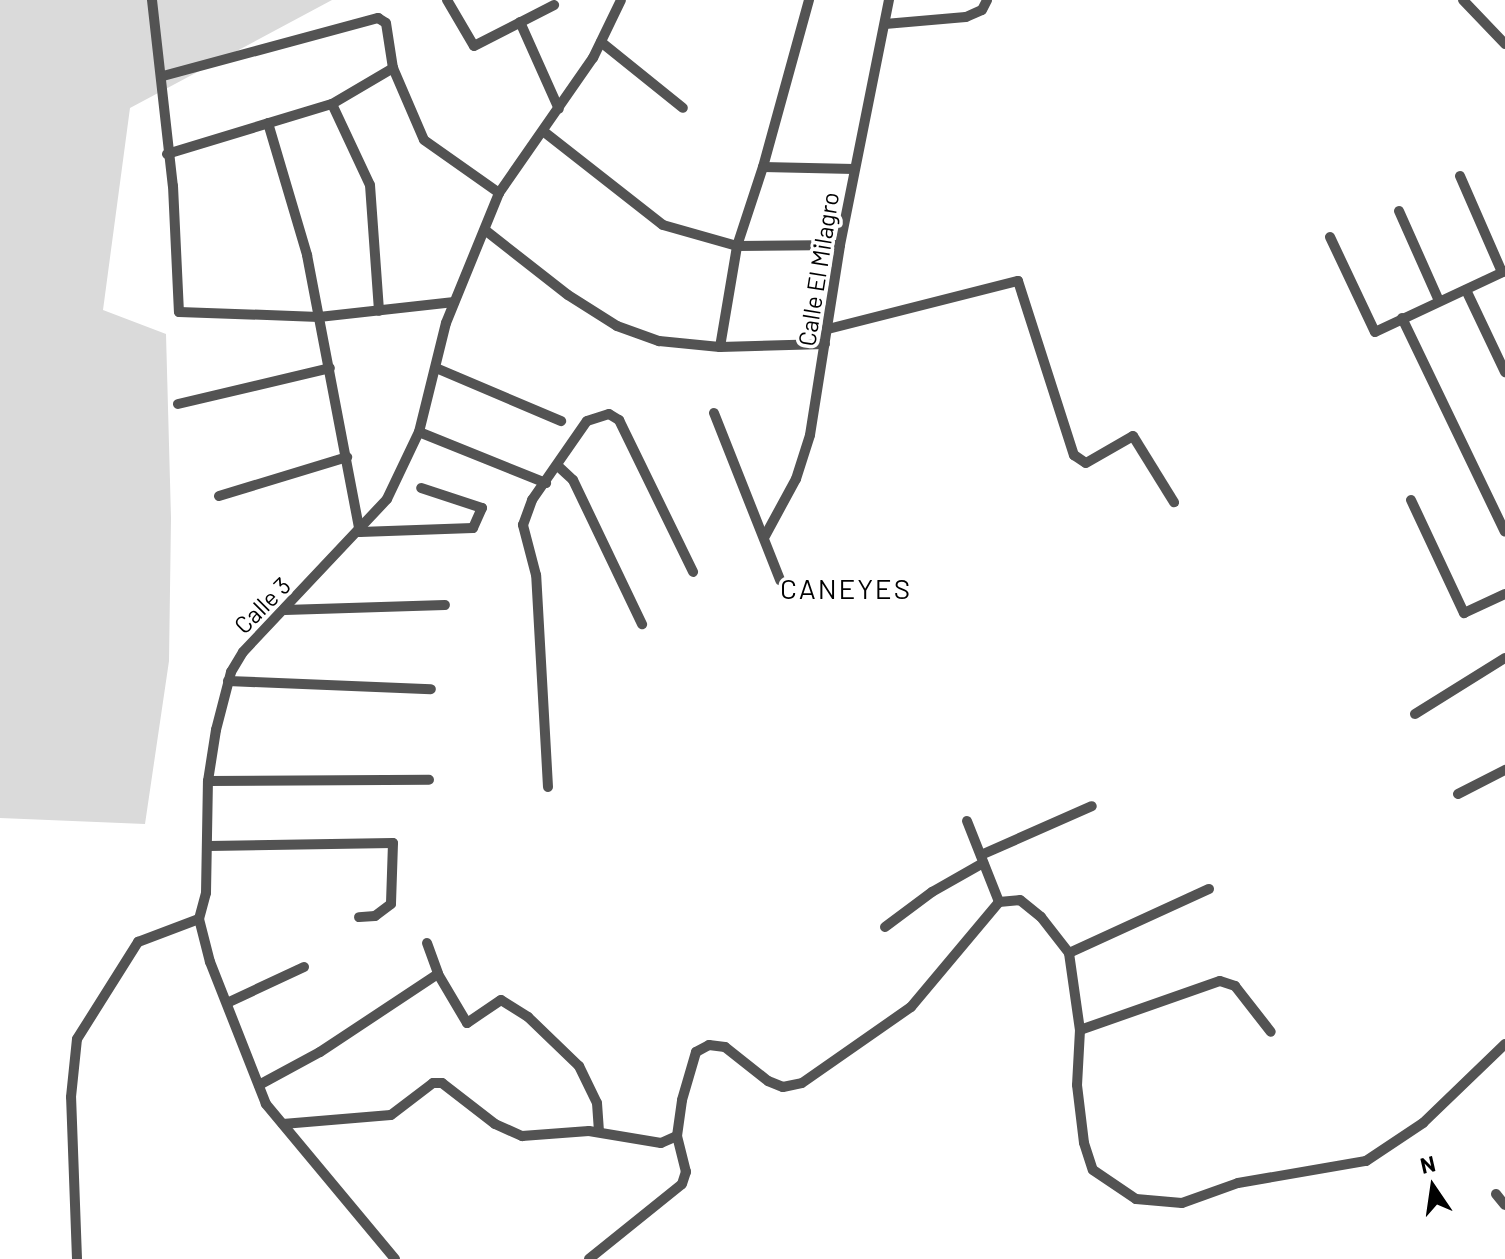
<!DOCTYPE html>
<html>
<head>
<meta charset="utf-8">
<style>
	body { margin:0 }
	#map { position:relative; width:1505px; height:1259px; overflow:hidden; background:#fff; font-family:Barlow,sans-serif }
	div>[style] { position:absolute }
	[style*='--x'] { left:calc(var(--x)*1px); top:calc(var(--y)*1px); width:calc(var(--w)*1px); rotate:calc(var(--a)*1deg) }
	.green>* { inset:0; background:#dadada }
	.street>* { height:10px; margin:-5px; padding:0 5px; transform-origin:5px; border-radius:5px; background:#535353 }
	span { translate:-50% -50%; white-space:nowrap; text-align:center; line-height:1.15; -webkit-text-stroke:7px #fff; paint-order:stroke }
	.street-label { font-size:24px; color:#000 }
	.quarter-label { font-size:28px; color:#000; letter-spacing:2px }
	.north { position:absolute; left:1393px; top:1147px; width:80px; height:80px; -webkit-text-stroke:6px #fff; paint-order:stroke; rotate:347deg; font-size:22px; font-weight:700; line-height:32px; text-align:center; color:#000 }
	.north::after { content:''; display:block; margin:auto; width:28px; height:36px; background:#000; clip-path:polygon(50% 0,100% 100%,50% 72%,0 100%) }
</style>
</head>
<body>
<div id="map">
	<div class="green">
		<div style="clip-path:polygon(0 0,332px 0,130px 108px,103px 310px,166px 334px,171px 518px,169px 661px,145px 824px,0 818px)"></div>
	</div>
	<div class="street">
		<div style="--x:152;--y:0;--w:187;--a:83.6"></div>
		<div style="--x:173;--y:186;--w:126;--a:87.3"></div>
		<div style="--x:179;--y:312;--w:140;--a:2"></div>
		<div style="--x:319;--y:317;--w:136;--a:-6.3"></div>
		<div style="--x:447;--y:0;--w:53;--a:59.6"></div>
		<div style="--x:474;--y:46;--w:90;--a:-27.1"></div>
		<div style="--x:809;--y:0;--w:173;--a:105.4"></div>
		<div style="--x:763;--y:167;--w:91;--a:1.3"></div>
		<div style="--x:1463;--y:0;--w:61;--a:46.3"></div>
		<div style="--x:520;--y:22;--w:95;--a:65.9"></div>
		<div style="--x:885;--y:24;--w:81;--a:-4.9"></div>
		<div style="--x:966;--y:17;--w:17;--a:-24"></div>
		<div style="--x:982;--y:10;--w:11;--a:-63"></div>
		<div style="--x:601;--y:42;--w:105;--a:38.8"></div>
		<div style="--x:163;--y:76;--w:223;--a:-15.1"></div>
		<div style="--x:378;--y:18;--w:9;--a:32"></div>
		<div style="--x:386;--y:23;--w:46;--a:81.2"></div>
		<div style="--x:332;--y:104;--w:89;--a:64.9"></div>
		<div style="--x:370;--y:185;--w:126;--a:85.9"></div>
		<div style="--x:268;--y:123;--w:138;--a:73.5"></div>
		<div style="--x:307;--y:255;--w:282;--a:79.2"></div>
		<div style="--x:360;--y:532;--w:113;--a:-2"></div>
		<div style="--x:473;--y:528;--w:22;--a:-66"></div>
		<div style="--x:482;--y:508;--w:64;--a:-161.8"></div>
		<div style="--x:543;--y:131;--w:152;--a:38.1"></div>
		<div style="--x:663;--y:225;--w:77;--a:15.8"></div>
		<div style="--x:737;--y:246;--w:103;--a:-0.6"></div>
		<div style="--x:167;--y:154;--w:172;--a:-16.9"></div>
		<div style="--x:332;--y:104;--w:71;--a:-30.5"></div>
		<div style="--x:393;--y:68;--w:78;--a:66.7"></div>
		<div style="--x:424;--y:140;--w:92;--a:35.2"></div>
		<div style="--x:1460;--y:176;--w:105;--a:66.4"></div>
		<div style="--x:1399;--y:211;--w:98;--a:66"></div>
		<div style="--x:485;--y:230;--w:105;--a:38.1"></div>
		<div style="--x:568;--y:295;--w:58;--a:32.3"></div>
		<div style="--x:617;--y:326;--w:45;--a:19.7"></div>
		<div style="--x:659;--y:341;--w:61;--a:5.6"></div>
		<div style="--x:720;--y:347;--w:105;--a:-1.6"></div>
		<div style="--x:1330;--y:237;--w:105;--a:64.7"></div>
		<div style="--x:1375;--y:332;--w:144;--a:-25.1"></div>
		<div style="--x:1466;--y:290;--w:91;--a:64.6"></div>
		<div style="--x:1402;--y:318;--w:237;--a:64.3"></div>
		<div style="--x:828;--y:329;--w:196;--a:-14.2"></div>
		<div style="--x:1018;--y:281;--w:183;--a:72.2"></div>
		<div style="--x:1074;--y:455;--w:14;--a:34"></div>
		<div style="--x:1086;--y:463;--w:54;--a:-29.9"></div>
		<div style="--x:1133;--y:436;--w:78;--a:58.2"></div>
		<div style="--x:720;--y:347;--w:102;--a:-80.4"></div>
		<div style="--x:737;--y:246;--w:83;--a:-71.8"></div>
		<div style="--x:436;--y:368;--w:136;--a:23"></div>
		<div style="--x:178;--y:404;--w:156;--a:-13.3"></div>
		<div style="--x:714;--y:413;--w:180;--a:68.4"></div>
		<div style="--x:419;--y:432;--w:137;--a:21.9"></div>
		<div style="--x:559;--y:467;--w:19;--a:43"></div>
		<div style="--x:573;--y:480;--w:160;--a:64.4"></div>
		<div style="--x:219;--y:496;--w:134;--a:-16.9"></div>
		<div style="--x:1411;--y:500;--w:125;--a:64.9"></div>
		<div style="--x:1464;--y:613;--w:45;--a:-24.9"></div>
		<div style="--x:765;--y:536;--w:65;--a:-61.5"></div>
		<div style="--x:796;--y:479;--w:46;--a:-72.3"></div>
		<div style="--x:810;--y:435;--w:192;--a:-81"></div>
		<div style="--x:840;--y:245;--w:250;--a:-78.7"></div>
		<div style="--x:285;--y:610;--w:160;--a:-1.8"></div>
		<div style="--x:228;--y:681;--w:203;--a:2.3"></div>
		<div style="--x:1415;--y:714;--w:106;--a:-31.9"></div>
		<div style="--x:208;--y:781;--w:221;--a:-0.3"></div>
		<div style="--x:548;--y:787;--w:212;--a:-93.2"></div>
		<div style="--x:536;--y:575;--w:52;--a:-104.6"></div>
		<div style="--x:523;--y:525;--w:27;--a:-70"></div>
		<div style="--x:532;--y:500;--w:96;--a:-55.2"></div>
		<div style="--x:587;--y:421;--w:23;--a:-18"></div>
		<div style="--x:609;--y:414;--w:12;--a:31"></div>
		<div style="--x:619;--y:420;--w:169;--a:64"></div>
		<div style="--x:1458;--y:794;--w:53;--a:-27.1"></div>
		<div style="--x:967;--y:821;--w:87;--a:68.4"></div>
		<div style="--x:209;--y:846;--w:184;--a:-0.9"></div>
		<div style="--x:393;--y:843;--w:61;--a:91.9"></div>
		<div style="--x:391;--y:904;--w:20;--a:143"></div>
		<div style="--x:375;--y:916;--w:16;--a:176"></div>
		<div style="--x:981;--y:855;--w:121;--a:-23.8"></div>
		<div style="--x:885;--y:927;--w:59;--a:-36.7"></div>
		<div style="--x:932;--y:892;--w:59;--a:-29.6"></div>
		<div style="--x:427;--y:943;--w:33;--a:70"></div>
		<div style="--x:438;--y:974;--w:57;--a:59.4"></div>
		<div style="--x:467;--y:1023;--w:41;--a:-34.1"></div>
		<div style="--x:501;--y:1000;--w:32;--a:32"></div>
		<div style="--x:528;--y:1017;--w:71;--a:43.9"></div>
		<div style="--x:579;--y:1066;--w:41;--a:64.1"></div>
		<div style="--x:597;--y:1103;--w:29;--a:86"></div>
		<div style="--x:1069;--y:953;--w:154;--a:-24.6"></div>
		<div style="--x:227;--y:1003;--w:85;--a:-25.1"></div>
		<div style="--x:1080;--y:1030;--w:148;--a:-19.3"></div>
		<div style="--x:1220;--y:981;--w:16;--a:18"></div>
		<div style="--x:1235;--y:986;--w:58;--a:52"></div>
		<div style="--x:259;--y:1085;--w:69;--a:-28.4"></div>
		<div style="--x:320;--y:1052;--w:141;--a:-33.5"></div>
		<div style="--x:283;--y:1124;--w:108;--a:-4.8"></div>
		<div style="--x:391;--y:1115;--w:53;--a:-37.3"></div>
		<div style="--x:433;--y:1083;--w:9;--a:0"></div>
		<div style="--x:442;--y:1083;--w:67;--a:37.7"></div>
		<div style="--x:495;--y:1124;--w:30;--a:24"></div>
		<div style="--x:522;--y:1136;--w:67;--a:-4.3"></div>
		<div style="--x:589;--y:1131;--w:73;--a:9.5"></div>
		<div style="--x:661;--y:1143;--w:17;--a:-24"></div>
		<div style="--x:1496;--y:1194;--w:14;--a:51"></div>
		<div style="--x:77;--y:1259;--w:162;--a:-92.1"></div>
		<div style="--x:71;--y:1097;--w:58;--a:-84.1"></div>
		<div style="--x:77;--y:1039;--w:115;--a:-57.8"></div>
		<div style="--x:138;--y:942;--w:65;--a:-20.7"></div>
		<div style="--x:395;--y:1259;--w:202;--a:-129.8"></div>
		<div style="--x:266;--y:1104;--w:153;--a:-111.5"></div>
		<div style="--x:210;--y:962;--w:44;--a:-104.3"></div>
		<div style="--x:199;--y:919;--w:27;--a:-75"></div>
		<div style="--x:206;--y:893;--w:112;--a:-89"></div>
		<div style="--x:208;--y:781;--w:52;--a:-81.1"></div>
		<div style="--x:216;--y:730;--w:60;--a:-75.5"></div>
		<div style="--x:231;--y:672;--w:23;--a:-59"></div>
		<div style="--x:243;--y:652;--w:210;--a:-46.7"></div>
		<div style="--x:387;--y:499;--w:74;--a:-64.5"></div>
		<div style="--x:419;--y:432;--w:112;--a:-76.1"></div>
		<div style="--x:446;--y:323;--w:140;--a:-67.8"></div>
		<div style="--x:499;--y:193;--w:165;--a:-55.2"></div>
		<div style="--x:593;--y:58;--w:64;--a:-64.2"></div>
		<div style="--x:589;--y:1259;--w:119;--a:-38.9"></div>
		<div style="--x:682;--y:1184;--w:13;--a:-72"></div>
		<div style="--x:686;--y:1172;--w:37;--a:-104"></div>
		<div style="--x:677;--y:1136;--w:36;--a:-82"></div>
		<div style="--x:682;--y:1100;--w:50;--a:-73.7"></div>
		<div style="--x:696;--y:1052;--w:15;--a:-28"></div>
		<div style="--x:709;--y:1045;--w:16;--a:7"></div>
		<div style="--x:725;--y:1047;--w:55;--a:38.3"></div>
		<div style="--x:768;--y:1081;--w:16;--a:22"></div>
		<div style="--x:783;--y:1087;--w:19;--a:-12"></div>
		<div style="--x:802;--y:1083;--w:133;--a:-34.9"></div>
		<div style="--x:911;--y:1007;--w:137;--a:-50"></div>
		<div style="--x:999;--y:902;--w:21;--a:-5"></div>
		<div style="--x:1020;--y:900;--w:27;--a:39"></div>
		<div style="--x:1041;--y:917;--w:46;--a:52.1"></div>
		<div style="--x:1069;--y:953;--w:78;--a:81.9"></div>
		<div style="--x:1080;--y:1030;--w:55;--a:93.1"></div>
		<div style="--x:1077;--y:1085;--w:58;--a:83.1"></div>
		<div style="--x:1084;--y:1143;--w:28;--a:72"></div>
		<div style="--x:1093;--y:1170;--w:52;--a:34"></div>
		<div style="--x:1136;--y:1199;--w:46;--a:5"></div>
		<div style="--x:1182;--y:1203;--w:59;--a:-19.7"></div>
		<div style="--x:1238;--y:1183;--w:130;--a:-9.8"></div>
		<div style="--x:1366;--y:1161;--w:69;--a:-33.7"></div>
		<div style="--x:1423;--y:1123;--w:114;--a:-43.9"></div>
	</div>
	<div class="street-label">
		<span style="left:818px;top:269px;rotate:-81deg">Calle El Milagro</span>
		<span style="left:262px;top:605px;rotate:-45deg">Calle 3</span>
	</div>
	<div class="quarter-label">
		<span style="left:846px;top:588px">CANEYES</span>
	</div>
	<div class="north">N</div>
</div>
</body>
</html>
